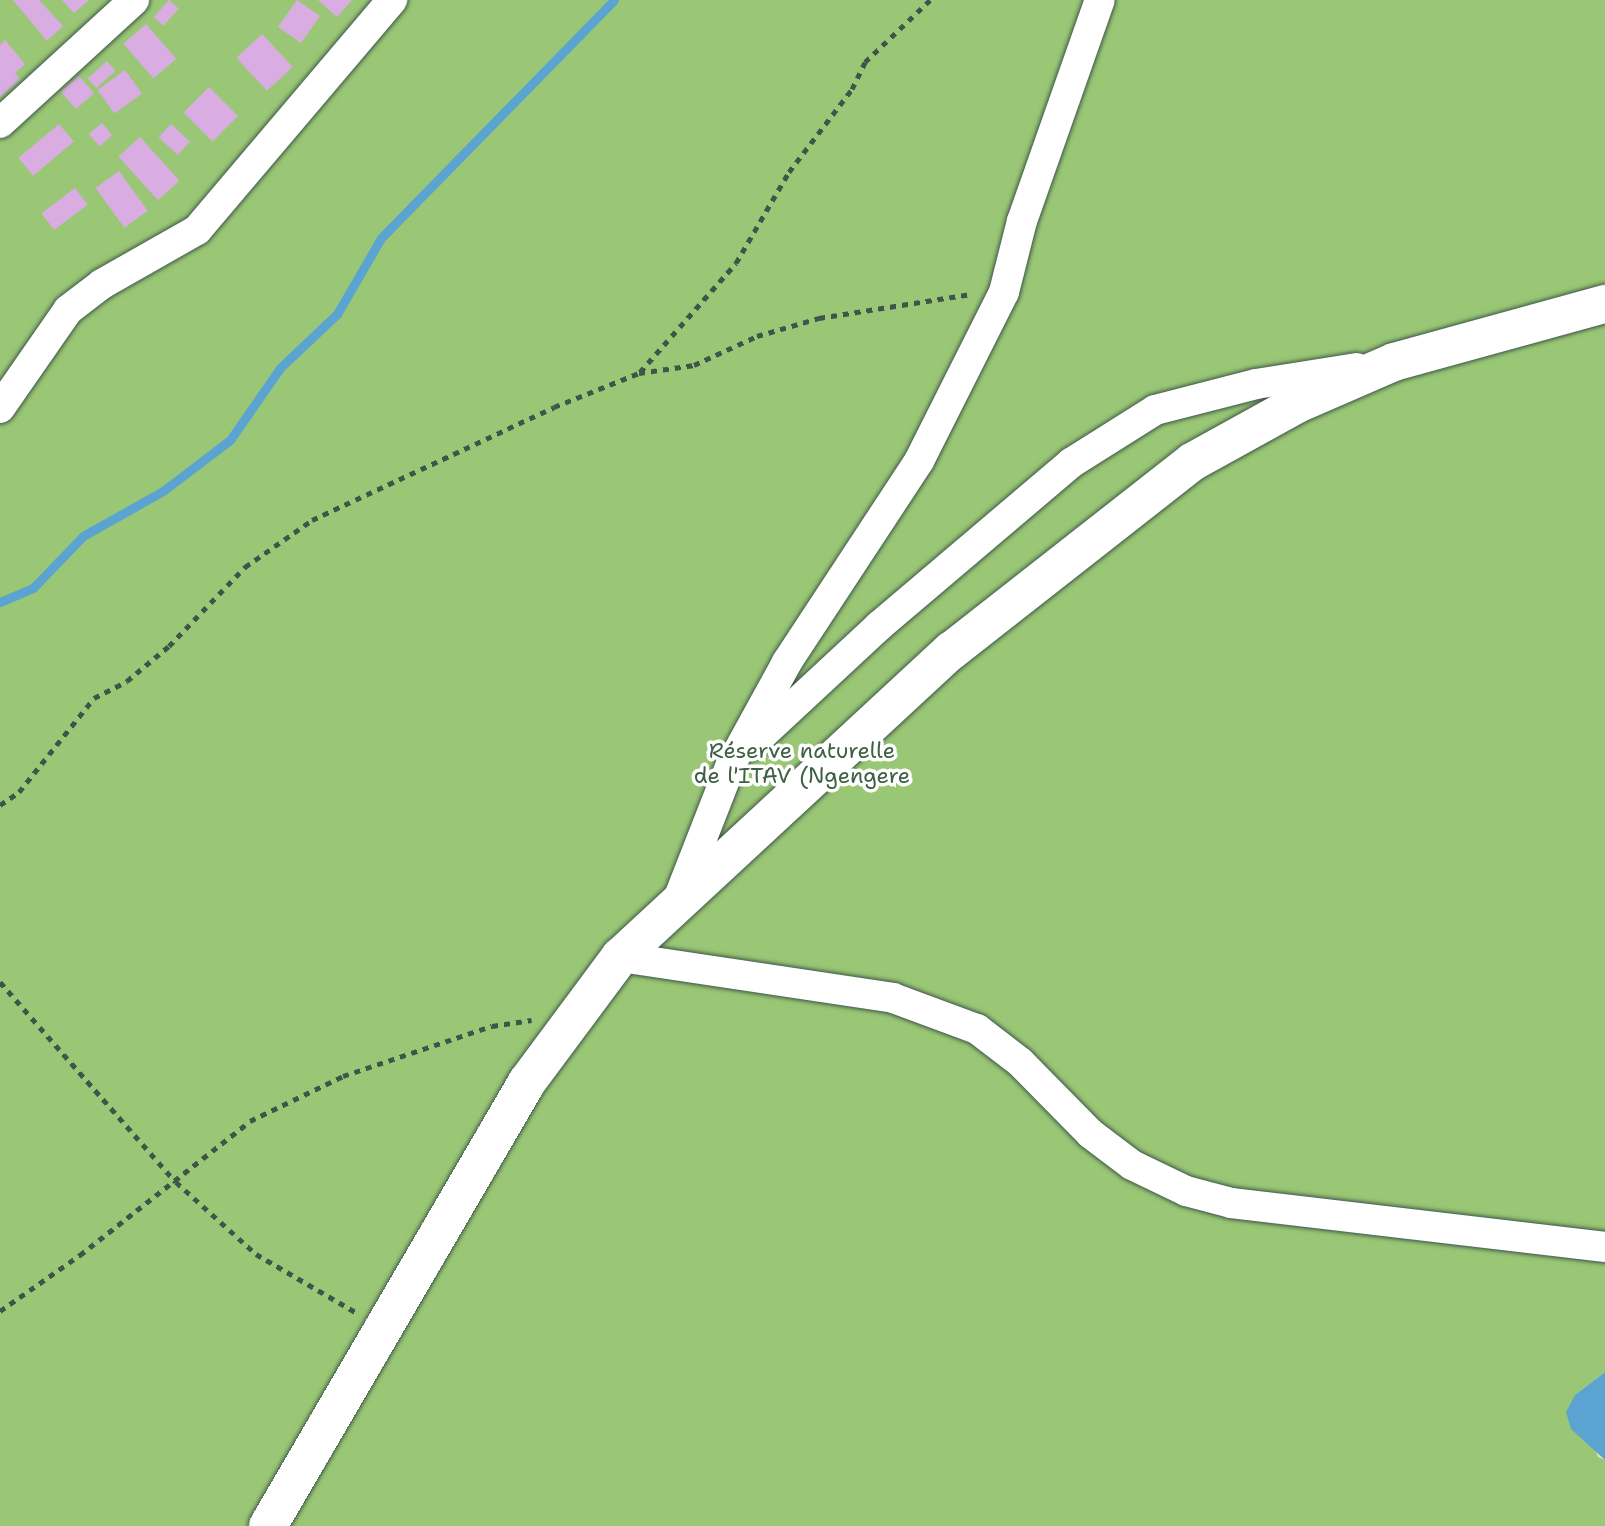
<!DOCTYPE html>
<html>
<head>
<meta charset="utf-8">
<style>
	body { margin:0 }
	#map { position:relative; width:1605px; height:1526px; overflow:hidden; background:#e8e2bf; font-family:"Shantell Sans",sans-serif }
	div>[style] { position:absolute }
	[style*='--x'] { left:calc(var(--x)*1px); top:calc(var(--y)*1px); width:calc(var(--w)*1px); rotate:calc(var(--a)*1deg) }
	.green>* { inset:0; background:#9ac775 }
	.water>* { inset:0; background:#5ba4d2 }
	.stream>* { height:9px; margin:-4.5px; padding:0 4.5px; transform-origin:4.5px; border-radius:4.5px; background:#5ba4d2 }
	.building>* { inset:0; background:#d9ade1; transform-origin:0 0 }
	.path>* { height:5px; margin-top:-2.5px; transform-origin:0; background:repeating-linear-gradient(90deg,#3d5649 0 6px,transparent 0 12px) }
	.roads { filter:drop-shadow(0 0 2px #3d5649) drop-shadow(0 0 2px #3d5649) }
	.minor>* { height:30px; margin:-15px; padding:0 15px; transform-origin:15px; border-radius:15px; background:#fff }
	.tertiary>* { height:38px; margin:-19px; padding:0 19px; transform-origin:19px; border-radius:19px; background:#fff }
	span { translate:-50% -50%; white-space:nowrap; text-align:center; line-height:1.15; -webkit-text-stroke:7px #fff; paint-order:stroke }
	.park-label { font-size:22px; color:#3e6044 }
</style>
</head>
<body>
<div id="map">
	<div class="green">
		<div style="clip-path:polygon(0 0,1605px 0,1605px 1372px,1575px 1395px,1598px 1457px,1605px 1460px,1605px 1526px,0 1526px)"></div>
	</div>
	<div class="water">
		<div style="clip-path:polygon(1605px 1372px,1605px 1460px,1571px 1429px,1566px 1412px,1575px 1395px)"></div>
	</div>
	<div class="stream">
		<div style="--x:0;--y:602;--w:36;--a:-23"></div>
		<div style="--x:33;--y:588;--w:72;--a:-46.1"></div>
		<div style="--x:83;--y:536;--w:92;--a:-29.4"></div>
		<div style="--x:163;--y:491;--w:84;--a:-37.3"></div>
		<div style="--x:230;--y:440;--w:88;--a:-55.2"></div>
		<div style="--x:280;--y:368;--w:79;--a:-43.5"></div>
		<div style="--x:337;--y:314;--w:88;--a:-59.9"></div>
		<div style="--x:381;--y:238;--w:333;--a:-45.6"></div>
	</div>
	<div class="building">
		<div style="clip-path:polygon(13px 0,39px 0,63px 26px,47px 41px)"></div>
		<div style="clip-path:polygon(62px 0,89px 0,74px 13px)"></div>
		<div style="left:169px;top:0;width:13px;height:23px;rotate:42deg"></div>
		<div style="left:297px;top:0;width:28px;height:33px;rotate:35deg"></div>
		<div style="clip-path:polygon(318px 0,352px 0,337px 17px)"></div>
		<div style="left:146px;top:24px;width:46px;height:30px;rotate:49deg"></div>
		<div style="left:262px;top:34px;width:45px;height:35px;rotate:47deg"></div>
		<div style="clip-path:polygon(5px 40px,25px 64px,15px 73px,20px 79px,0 97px,0 45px)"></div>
		<div style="left:107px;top:61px;width:13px;height:26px;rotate:48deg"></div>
		<div style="left:125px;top:70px;width:29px;height:34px;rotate:54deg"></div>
		<div style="left:79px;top:76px;width:23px;height:24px;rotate:49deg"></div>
		<div style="left:209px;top:87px;width:41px;height:36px;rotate:45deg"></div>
		<div style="left:102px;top:123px;width:16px;height:17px;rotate:50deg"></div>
		<div style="left:59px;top:124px;width:23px;height:53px;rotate:50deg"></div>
		<div style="left:171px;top:124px;width:26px;height:18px;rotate:43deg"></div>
		<div style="left:140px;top:137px;width:59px;height:29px;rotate:48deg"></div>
		<div style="left:119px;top:171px;width:49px;height:29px;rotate:54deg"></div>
		<div style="left:75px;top:188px;width:21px;height:42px;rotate:53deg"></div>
	</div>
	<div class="path">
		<div style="--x:640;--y:372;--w:145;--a:-48.6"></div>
		<div style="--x:736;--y:263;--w:105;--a:-59.8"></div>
		<div style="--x:789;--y:172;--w:104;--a:-52.8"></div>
		<div style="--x:852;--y:89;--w:30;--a:-64"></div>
		<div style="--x:865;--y:62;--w:90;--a:-43.6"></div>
		<div style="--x:0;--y:805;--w:23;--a:-34"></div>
		<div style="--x:19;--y:792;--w:120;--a:-51.4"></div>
		<div style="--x:94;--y:698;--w:37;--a:-27"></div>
		<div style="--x:127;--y:681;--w:55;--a:-39.8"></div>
		<div style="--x:169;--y:646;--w:110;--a:-46.1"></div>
		<div style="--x:245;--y:567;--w:82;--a:-35"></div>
		<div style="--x:312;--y:520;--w:267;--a:-25"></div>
		<div style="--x:554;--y:407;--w:92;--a:-21.8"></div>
		<div style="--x:639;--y:373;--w:56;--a:-8.3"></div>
		<div style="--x:694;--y:365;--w:69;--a:-24.7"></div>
		<div style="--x:757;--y:336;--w:65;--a:-16.2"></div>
		<div style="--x:819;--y:318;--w:154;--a:-9"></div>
		<div style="--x:0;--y:982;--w:266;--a:48.7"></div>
		<div style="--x:176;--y:1182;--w:108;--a:42"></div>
		<div style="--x:256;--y:1254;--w:117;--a:30.3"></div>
		<div style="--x:0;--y:1311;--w:98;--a:-35"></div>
		<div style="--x:80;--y:1255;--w:216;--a:-38.2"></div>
		<div style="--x:250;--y:1121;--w:103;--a:-25.8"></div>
		<div style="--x:343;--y:1076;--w:157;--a:-18.6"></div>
		<div style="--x:492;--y:1026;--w:40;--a:-8.5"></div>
	</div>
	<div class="roads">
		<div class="minor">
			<div style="--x:0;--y:123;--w:182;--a:-42.5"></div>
			<div style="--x:0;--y:408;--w:119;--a:-55.2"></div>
			<div style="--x:68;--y:310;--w:43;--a:-37.4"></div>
			<div style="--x:102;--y:284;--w:109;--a:-29.6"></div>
			<div style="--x:197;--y:230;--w:302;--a:-49.7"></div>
			<div style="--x:751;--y:745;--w:175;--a:-42.9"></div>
			<div style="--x:879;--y:626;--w:252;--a:-40.3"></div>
			<div style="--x:1071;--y:463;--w:99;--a:-32.2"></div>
			<div style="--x:1155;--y:410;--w:104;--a:-14.4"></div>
			<div style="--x:1256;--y:384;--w:102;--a:-9"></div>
			<div style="--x:677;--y:902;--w:148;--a:-68.6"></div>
			<div style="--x:731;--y:764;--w:116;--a:-61.2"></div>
			<div style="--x:787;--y:662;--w:240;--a:-56.7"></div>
			<div style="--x:919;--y:461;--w:189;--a:-63.3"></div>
			<div style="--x:1004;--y:292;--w:73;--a:-75.8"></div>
			<div style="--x:1022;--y:221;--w:234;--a:-70.6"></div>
			<div style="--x:620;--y:957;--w:276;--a:8.5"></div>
			<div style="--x:893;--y:998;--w:90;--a:20.3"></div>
			<div style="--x:977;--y:1029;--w:54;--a:37.5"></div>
			<div style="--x:1020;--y:1062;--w:101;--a:45.4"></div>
			<div style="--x:1091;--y:1134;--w:51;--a:37.1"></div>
			<div style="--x:1132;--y:1165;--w:60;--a:25.7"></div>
			<div style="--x:1186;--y:1191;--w:47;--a:14.9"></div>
			<div style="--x:1231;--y:1203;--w:377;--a:6.7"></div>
		</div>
		<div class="tertiary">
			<div style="--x:268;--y:1526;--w:514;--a:-59.74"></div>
			<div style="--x:527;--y:1082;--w:156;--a:-53.4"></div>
			<div style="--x:620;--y:957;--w:451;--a:-42.8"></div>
			<div style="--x:951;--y:651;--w:306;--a:-38.1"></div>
			<div style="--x:1192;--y:462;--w:120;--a:-28.9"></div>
			<div style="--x:1297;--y:404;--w:106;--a:-23.4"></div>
			<div style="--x:1394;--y:362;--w:219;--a:-15.4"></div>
		</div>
	</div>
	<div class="park-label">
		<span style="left:802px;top:763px">Réserve naturelle<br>de l'ITAV (Ngengere</span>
	</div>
</div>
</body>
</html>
